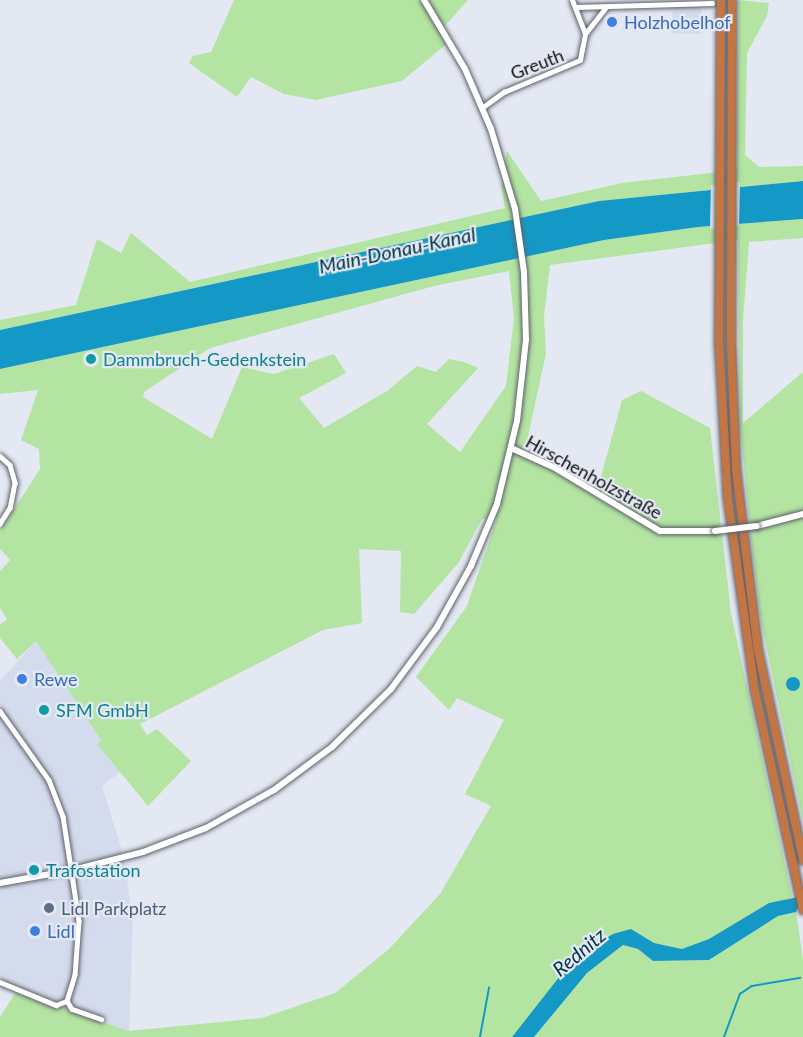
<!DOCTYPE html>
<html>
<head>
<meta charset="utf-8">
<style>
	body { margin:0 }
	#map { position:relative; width:803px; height:1037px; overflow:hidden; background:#e3e8f2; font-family:Lato,sans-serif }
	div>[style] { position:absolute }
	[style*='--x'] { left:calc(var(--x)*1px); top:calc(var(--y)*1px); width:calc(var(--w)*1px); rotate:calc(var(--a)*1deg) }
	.built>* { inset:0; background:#d4dbec; transform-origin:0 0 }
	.green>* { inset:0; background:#b3e4a1 }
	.water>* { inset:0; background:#1499c6 }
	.round { border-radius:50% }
	.pier>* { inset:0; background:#e3e8f2 }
	.stream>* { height:1.5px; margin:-0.75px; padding:0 0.75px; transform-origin:0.75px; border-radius:0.75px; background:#1499c6 }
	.roads { filter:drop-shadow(0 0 2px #5e616a) drop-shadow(0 0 2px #5e616a) }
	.street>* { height:4.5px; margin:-2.25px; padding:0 2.25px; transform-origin:2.25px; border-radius:2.25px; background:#fff }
	.secondary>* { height:6px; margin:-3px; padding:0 3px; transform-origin:3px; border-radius:3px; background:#fff }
	.highway>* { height:8px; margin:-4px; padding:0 4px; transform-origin:4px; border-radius:4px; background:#c37544 }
	.bridges { filter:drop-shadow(0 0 2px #5e616a) drop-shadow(0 0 2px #5e616a) }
	.secondary-bridge>* { height:6px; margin:-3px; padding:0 3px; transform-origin:3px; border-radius:3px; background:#fff }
	.dots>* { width:16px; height:16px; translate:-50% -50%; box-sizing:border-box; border:3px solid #e3e8f2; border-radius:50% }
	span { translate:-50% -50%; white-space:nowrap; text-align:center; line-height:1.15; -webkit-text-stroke:4.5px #e3e8f2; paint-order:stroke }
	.shop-label { font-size:18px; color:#366cbe }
	.left { translate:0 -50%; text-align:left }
	.street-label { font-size:18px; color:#0f1013 }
	.culture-label { font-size:18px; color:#0d838f }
	.service-label { font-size:18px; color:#4e5e75 }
	.water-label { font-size:20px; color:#003547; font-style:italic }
</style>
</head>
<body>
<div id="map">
	<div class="built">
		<div style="left:673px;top:2px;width:29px;height:31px;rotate:2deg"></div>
		<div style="clip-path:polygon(36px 641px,101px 740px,97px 744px,120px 772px,102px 786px,123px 854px,133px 919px,129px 1031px,16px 992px,17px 987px,0 978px,0 681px)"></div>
	</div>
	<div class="green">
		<div style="clip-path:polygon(234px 0,468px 0,443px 28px,450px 41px,402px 81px,316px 100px,284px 94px,251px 77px,237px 97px,189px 63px,193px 56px,211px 52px)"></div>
		<div style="clip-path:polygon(738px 0,769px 3px,767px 16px,747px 53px,745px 155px,759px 167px,803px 166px,803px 181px,599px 201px,0 330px,0 320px,76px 305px,97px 239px,121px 253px,131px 233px,190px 282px,505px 208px,501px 186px,507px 151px,541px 201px,622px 183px,737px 170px)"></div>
		<div style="clip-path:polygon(evenodd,803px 219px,803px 238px,749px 242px,743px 319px,743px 423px,803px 372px,803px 821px,761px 621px,750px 529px,740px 424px,738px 240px,550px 265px,544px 316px,546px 354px,524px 454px,596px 495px,622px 400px,641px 391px,710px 428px,731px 613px,792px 897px,709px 940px,682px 949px,654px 943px,631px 929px,536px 1007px,512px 1037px,0 1037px,0 1017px,16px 992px,129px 1031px,262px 1018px,335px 993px,389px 949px,440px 894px,491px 806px,465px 794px,504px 720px,457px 698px,449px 710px,416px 677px,467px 606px,497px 518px,482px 519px,459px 562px,414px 614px,400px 612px,401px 551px,359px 549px,362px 623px,323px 630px,140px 724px,147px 735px,157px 729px,191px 761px,148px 806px,97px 744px,101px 740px,36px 641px,17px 659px,0 638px,0 625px,7px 619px,0 608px,0 571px,10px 560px,0 549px,0 531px,40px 469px,39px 449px,21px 440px,38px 390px,0 394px,0 369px,604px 240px,698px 227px,803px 219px,509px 271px,514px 318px,506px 386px,460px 452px,427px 424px,478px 368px,464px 362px,449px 359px,436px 372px,417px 366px,387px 391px,324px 428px,299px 398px,346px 373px,334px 354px,274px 374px,242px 367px,212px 439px,143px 397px,144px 392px,210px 348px,434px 286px,509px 271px)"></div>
		<div style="clip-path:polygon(796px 912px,803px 960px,803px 1037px,534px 1037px,587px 973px,623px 945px,638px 949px,653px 961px,709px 960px,778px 916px)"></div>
	</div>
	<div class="water">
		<div style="clip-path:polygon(803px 181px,803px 219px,698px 227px,604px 240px,0 369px,0 330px,599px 201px)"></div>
		<div class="round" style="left:786px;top:677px;width:14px;height:14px"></div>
		<div style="clip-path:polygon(803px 896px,796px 912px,778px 916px,709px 960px,653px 961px,638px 949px,623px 945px,587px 973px,534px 1037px,512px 1037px,560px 976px,591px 947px,613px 934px,631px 929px,654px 943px,682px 949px,709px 939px,769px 903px)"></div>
	</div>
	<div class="pier">
		<div style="clip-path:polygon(740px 182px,739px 226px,710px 229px,711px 185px)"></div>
	</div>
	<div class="stream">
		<div style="--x:480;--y:1037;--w:50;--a:-79.6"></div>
		<div style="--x:724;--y:1037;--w:46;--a:-69.6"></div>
		<div style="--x:740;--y:994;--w:14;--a:-34"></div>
		<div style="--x:752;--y:986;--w:49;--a:-9.5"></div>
	</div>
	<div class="roads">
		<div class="street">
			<div style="--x:576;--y:7;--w:136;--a:-1.7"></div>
			<div style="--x:585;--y:34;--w:34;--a:-52"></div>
			<div style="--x:483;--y:107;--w:26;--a:-36"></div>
			<div style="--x:504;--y:92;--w:82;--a:-22.8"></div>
			<div style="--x:580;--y:60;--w:26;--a:-79"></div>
			<div style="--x:585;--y:34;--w:36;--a:-111"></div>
			<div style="--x:0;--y:456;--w:13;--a:42"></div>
			<div style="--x:10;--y:465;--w:19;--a:74"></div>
			<div style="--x:15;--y:483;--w:25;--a:101"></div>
			<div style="--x:10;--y:508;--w:19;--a:122"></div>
			<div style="--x:0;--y:711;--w:85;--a:54.6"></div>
			<div style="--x:49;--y:780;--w:39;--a:69"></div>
			<div style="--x:63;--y:816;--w:106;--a:81.3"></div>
			<div style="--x:79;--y:921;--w:54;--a:94.2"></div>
			<div style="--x:75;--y:975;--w:27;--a:107"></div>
			<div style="--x:0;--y:982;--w:61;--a:22.3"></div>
			<div style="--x:56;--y:1005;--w:12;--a:-20"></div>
			<div style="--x:67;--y:1001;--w:9;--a:58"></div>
			<div style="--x:72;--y:1009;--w:31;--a:19"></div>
		</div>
		<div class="secondary">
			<div style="--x:511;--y:448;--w:48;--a:24.4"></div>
			<div style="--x:555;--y:468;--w:122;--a:31"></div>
			<div style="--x:660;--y:531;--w:55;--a:0"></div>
			<div style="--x:757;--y:526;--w:48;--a:-14.6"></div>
			<div style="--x:0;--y:883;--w:74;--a:-10.1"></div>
			<div style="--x:73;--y:870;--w:72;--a:-14.4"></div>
			<div style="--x:143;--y:852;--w:67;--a:-20.9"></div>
			<div style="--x:206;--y:828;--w:78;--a:-29.2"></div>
			<div style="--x:274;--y:790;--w:72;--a:-36.6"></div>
			<div style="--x:332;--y:747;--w:83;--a:-44.5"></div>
			<div style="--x:391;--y:689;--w:77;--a:-53.4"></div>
			<div style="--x:437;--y:627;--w:70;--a:-60.9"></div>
			<div style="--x:471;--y:566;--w:67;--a:-67.2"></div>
			<div style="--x:497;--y:504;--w:85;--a:-76.5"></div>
			<div style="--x:517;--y:421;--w:81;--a:-83.7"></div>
			<div style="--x:526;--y:340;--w:68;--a:-91.7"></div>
			<div style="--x:524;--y:272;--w:64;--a:-98.1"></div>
			<div style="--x:515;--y:209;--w:84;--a:-106.7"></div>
			<div style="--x:491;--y:129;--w:65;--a:-113.4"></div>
			<div style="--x:465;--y:69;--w:80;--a:-120.7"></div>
		</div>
		<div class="highway">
			<div style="--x:721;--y:0;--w:340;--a:90.3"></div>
			<div style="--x:719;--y:340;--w:159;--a:86.8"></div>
			<div style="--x:728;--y:499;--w:194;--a:82"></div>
			<div style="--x:755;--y:691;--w:224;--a:77.6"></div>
			<div style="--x:732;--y:0;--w:345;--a:90.2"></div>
			<div style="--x:731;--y:345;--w:125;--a:87.7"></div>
			<div style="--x:736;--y:470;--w:182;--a:83.1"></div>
			<div style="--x:758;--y:651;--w:214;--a:77.8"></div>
		</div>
	</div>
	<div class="bridges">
		<div class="secondary-bridge">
			<div style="--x:715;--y:531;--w:42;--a:-6.8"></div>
		</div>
	</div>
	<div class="dots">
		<div style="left:612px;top:22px;background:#3f7fe0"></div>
		<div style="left:91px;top:359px;background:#0f9aa8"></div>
		<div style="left:22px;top:679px;background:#3f7fe0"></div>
		<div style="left:44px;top:710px;background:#0f9aa8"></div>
		<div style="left:34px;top:870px;background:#0f9aa8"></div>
		<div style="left:49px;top:908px;background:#5c6f8a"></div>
		<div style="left:35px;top:931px;background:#3f7fe0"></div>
	</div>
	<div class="shop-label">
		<span class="left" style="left:624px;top:22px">Holzhobelhof</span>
		<span class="left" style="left:34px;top:679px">Rewe</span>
		<span class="left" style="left:47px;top:931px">Lidl</span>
	</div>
	<div class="street-label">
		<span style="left:537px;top:64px;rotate:-21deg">Greuth</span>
		<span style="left:594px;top:477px;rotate:29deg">Hirschenholzstraße</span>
	</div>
	<div class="culture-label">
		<span class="left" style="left:103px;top:359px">Dammbruch-Gedenkstein</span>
		<span class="left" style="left:56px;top:710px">SFM GmbH</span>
		<span class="left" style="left:46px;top:870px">Trafostation</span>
	</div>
	<div class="service-label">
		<span class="left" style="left:61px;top:908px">Lidl Parkplatz</span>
	</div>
	<div class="water-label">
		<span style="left:397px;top:250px;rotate:-12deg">Main-Donau-Kanal</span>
		<span style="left:579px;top:952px;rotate:-40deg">Rednitz</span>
	</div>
</div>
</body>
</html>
